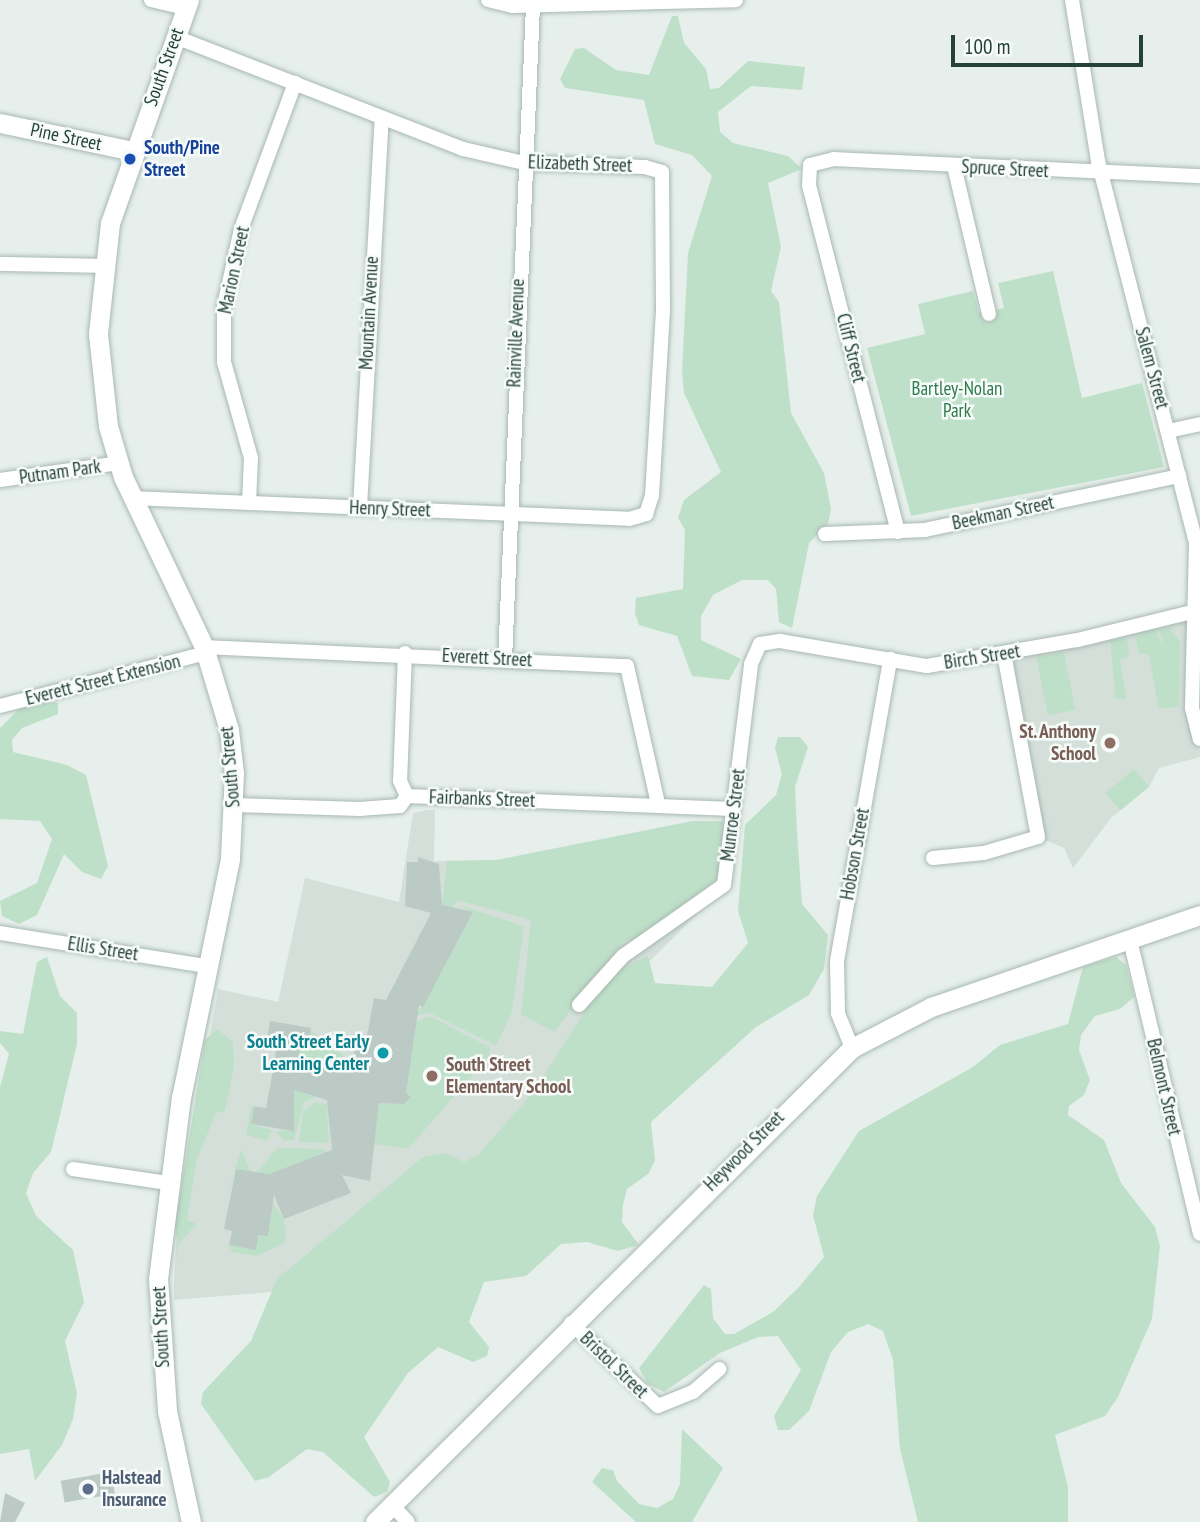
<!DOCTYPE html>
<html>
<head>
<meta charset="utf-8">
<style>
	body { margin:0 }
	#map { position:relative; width:1200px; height:1522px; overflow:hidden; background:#e6efeb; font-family:"PT Sans Narrow",sans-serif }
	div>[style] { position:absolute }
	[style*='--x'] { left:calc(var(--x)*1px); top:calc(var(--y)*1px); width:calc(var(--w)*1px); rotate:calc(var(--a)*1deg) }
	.built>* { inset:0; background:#d4dfda }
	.green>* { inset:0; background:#bfe0c8; transform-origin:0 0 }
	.building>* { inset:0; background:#bbcac4; transform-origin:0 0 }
	.roads { filter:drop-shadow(0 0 2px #a8b8b2) drop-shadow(0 0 2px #a8b8b2) }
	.street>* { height:14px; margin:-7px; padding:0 7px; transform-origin:7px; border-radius:7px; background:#fff }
	.secondary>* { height:19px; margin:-9.5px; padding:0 9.5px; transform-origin:9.5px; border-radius:9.5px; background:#fff }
	.dots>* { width:19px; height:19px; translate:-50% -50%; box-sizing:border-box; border:4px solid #f7fbf9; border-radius:50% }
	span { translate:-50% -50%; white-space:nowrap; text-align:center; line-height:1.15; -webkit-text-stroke:5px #f7fbf9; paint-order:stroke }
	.street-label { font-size:19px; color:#24423a }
	.transit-label { font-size:19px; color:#164399; font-weight:700 }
	.left { translate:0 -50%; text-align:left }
	.park-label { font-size:19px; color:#2d7a4b }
	.education-label { font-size:19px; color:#785e54; font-weight:700 }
	.right { translate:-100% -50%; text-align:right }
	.culture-label { font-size:19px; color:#0d838f; font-weight:700 }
	.service-label { font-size:19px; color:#4e5e75; font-weight:700 }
	.scale { position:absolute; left:951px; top:35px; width:192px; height:32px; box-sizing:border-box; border:4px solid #24423a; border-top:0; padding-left:9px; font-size:21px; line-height:24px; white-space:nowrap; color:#24423a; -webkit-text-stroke:5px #f7fbf9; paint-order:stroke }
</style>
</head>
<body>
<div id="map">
	<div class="built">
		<div style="clip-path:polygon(1193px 611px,1200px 757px,1159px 768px,1149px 787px,1111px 818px,1073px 868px,1064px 848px,1038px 837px,1004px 654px)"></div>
		<div style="clip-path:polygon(427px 810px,435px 810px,434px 861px,497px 860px,693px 821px,725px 823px,719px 878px,692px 895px,696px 915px,626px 985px,484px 1281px,402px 1366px,319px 1255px,271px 1292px,174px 1300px,174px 1284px,177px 1227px,218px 989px,278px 1002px,305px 878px,399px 902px,413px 813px)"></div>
	</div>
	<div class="green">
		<div style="clip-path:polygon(672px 16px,678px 16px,684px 43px,706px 69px,710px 89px,719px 88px,748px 61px,805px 67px,802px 90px,751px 86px,718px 112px,720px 132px,733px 143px,788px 156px,802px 169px,768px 183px,781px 247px,771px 291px,779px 302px,791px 413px,824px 473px,831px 509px,828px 524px,809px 543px,792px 628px,779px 622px,776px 589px,768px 580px,742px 580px,713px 595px,701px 616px,701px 640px,741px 659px,729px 680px,692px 676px,677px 636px,639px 625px,635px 614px,636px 598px,683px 589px,685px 530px,678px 518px,684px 500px,721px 472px,684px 393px,682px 371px,688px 253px,712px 176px,692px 155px,655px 144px,644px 100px,565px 88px,560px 79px,575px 49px,584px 48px,616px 70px,649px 75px)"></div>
		<div style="clip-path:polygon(1053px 271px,1082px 398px,1142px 383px,1164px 467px,911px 516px,867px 348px,925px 334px,918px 304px,973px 291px,979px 313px,1004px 308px,998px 283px)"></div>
		<div style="clip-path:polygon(1169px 628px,1180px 641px,1179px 706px,1164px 709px,1158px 706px,1149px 654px,1139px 654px,1135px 635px,1156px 630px,1165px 650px,1159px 630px)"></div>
		<div style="clip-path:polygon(1127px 638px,1129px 656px,1120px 659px,1126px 699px,1116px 699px,1110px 641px)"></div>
		<div style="left:1064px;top:652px;width:59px;height:28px;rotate:79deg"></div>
		<div style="clip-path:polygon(50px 701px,58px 703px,58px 714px,22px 728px,12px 740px,13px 752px,67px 765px,86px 775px,108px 866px,101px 879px,82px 872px,64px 854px,37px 915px,19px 924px,2px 916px,0 901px,37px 883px,52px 839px,40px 821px,0 819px,0 728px,19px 709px)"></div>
		<div style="clip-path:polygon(778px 737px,800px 737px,808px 747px,795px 787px,797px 832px,802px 904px,828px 935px,824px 969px,809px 995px,756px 1027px,651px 1122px,655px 1161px,648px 1174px,627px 1189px,623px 1205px,622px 1222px,639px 1245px,618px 1251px,587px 1242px,561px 1244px,526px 1276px,484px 1282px,469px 1322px,489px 1347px,487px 1356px,473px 1362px,438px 1347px,408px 1373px,364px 1437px,390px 1482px,387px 1492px,374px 1497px,323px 1452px,307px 1449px,269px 1477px,255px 1481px,201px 1404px,203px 1392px,251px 1341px,277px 1279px,423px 1157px,446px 1153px,464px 1162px,478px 1155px,534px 1091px,603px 983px,623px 968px,648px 956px,655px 983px,712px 987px,748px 943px,738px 911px,745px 825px,776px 795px,782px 774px,775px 748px)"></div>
		<div style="left:1134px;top:769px;width:23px;height:37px;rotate:50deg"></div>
		<div style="clip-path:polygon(693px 821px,723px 821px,719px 878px,640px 938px,624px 941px,554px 1032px,521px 1014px,531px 920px,457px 900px,451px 909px,442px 905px,447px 861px,497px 860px)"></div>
		<div style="clip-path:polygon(459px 905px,524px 926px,512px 1012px,496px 1046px,428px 1012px,416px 1016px,473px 913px)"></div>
		<div style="clip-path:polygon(47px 957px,60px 996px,77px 1013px,77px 1044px,51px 1152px,33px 1173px,26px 1193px,36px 1216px,73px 1250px,84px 1302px,65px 1341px,77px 1393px,73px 1419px,62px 1445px,35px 1481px,29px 1449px,0 1454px,0 1087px,9px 1054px,0 1043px,0 1031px,23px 1034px,37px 962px)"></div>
		<div style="clip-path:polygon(1116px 957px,1126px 965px,1134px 997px,1120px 1009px,1095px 1016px,1081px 1035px,1079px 1050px,1090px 1080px,1084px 1095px,1069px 1106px,1068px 1115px,1104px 1140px,1121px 1183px,1155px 1227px,1160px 1246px,1152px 1319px,1118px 1397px,1105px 1416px,1055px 1435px,1068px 1487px,1068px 1522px,918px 1522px,900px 1449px,893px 1360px,883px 1331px,868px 1324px,848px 1332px,831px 1352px,809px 1411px,789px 1430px,778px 1430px,774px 1416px,801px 1370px,778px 1336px,758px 1337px,720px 1353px,664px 1392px,648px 1384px,639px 1368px,704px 1285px,711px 1289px,713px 1318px,725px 1334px,734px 1334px,773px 1312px,799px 1287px,824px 1257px,813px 1215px,817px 1196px,859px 1131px,973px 1067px,1000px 1045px,1068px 1024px,1083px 967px)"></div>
		<div style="clip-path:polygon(429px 1016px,490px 1047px,489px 1056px,408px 1149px,374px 1144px,379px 1103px,403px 1104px,416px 1022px)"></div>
		<div style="clip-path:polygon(217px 1029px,233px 1042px,234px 1067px,225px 1111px,216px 1113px,197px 1159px,187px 1220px,197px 1224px,178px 1244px,175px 1226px,205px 1040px)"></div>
		<div style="clip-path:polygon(310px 1030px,343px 1055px,340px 1073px,296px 1069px,300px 1044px,308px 1045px)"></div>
		<div style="clip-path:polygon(294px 1090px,317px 1097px,304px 1102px,294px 1140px,285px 1141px,275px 1131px,294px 1130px)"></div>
		<div style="clip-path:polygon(315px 1102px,327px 1104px,329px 1143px,299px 1142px,303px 1111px)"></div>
		<div style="clip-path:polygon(251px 1106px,266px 1106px,254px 1107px,251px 1124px,272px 1130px,267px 1141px,246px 1135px)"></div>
		<div style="clip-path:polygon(277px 1148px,324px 1149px,326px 1152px,269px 1174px,257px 1172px)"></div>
		<div style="clip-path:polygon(241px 1150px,251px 1171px,236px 1169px,224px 1206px)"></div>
		<div style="clip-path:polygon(273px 1203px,284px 1219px,286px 1242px,257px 1256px,232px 1252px,229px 1245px,256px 1250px,258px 1235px,268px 1236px)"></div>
		<div style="clip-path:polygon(682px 1429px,723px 1468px,692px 1522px,636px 1522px,592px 1482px,602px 1468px,613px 1470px,617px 1481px,639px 1504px,657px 1508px,673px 1499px,680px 1484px)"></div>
	</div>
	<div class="building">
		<div style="clip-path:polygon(418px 857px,439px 864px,442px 905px,473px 912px,423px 1007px,419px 1005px,406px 1093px,411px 1097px,404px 1104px,379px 1103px,370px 1181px,342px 1175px,351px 1193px,284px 1219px,274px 1195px,268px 1236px,258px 1235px,256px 1250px,229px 1245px,232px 1231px,224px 1229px,236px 1169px,269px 1174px,332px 1150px,327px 1100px,294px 1090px,294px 1131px,251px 1124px,254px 1107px,266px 1108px,270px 1087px,278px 1039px,267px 1038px,270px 1021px,311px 1028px,308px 1045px,300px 1044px,297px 1066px,340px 1073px,341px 1062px,351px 1063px,358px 1039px,366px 1041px,374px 998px,386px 1000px,431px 913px,405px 906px,407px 862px,418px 862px)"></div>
		<div style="left:111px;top:1472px;width:22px;height:51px;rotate:80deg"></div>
		<div style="clip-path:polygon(5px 1493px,25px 1503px,15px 1522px,0 1522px)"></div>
	</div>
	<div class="roads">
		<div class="street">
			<div style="--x:151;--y:0;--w:36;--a:13"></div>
			<div style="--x:488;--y:0;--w:25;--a:14"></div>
			<div style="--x:512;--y:6;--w:224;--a:-1.5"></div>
			<div style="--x:1072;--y:0;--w:163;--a:80.8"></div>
			<div style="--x:1098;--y:161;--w:394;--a:75.6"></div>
			<div style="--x:1196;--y:543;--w:165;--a:91.4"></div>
			<div style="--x:1192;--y:708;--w:32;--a:76"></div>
			<div style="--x:954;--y:166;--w:152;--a:76.7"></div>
			<div style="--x:0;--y:264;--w:102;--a:1.1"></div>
			<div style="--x:1168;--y:431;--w:33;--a:-12"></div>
			<div style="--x:0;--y:480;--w:120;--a:-8.1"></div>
			<div style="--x:131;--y:498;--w:498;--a:2.4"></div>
			<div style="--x:629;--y:519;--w:18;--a:-16"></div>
			<div style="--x:646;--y:514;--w:19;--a:-72"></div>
			<div style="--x:652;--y:496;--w:185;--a:-86.6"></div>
			<div style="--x:663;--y:311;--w:139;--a:-90.4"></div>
			<div style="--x:662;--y:172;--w:18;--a:-164"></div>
			<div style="--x:645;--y:167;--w:121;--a:-178.1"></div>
			<div style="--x:524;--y:163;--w:63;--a:-167.1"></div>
			<div style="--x:463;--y:149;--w:309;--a:-158.7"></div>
			<div style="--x:249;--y:503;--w:45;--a:-87.5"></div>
			<div style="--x:251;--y:458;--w:100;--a:-105.7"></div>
			<div style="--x:224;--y:362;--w:56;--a:-90"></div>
			<div style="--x:224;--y:306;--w:79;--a:-77.6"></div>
			<div style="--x:241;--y:229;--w:156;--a:-69.7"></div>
			<div style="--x:360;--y:507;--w:389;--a:-86.8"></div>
			<div style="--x:898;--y:532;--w:358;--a:-104.4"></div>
			<div style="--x:809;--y:185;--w:20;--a:-87"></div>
			<div style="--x:810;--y:165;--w:25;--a:-14"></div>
			<div style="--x:834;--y:159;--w:366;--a:2.7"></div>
			<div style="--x:825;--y:534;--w:100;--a:-2.3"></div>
			<div style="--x:925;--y:530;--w:260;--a:-12"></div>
			<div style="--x:204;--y:647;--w:423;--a:2.6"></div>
			<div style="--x:627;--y:666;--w:141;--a:77.3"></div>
			<div style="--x:405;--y:653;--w:128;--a:92.2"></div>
			<div style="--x:400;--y:781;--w:17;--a:65"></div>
			<div style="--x:505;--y:660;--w:656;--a:-87.55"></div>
			<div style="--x:0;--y:706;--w:213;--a:-14.4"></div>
			<div style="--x:235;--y:805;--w:124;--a:1.8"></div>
			<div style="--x:359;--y:809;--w:41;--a:-4.2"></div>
			<div style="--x:400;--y:806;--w:12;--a:-55"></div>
			<div style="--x:407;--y:796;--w:326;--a:2.3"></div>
			<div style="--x:933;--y:858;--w:51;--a:-5.6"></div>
			<div style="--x:984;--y:853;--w:56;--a:-16.5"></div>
			<div style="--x:1038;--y:837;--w:186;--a:-100.5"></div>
			<div style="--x:0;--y:933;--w:210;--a:9.1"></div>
			<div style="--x:1130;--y:940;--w:302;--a:76.6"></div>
			<div style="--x:579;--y:1005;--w:66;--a:-48.1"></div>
			<div style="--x:623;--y:956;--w:123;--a:-35.1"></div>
			<div style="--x:724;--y:885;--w:223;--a:-83"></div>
			<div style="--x:751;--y:664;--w:22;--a:-66"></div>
			<div style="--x:760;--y:644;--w:20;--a:-9"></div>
			<div style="--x:780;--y:641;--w:149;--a:9.7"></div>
			<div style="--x:927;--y:666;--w:153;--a:-9.8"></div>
			<div style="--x:1078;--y:640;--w:126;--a:-13.8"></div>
			<div style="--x:852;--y:1048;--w:38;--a:-112"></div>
			<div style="--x:838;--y:1013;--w:52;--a:-91.1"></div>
			<div style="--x:837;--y:961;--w:307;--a:-80"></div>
			<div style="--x:73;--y:1169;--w:96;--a:8.4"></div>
			<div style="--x:571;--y:1323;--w:120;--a:43.7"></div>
			<div style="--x:658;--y:1406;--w:38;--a:-22"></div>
			<div style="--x:693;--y:1392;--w:35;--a:-41"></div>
			<div style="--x:392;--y:1505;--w:23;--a:47"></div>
		</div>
		<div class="secondary">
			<div style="--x:189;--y:0;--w:237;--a:109.5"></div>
			<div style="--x:110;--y:223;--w:112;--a:96.2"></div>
			<div style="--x:98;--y:334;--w:93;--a:83.8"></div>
			<div style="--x:108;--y:426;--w:53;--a:73.6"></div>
			<div style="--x:123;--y:477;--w:188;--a:64.5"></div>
			<div style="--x:204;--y:647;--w:87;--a:73.2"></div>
			<div style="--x:229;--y:730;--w:43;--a:83.4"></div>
			<div style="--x:234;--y:773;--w:86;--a:92.7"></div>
			<div style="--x:230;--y:859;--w:243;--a:101.6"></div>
			<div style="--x:181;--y:1097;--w:182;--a:97.2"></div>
			<div style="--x:158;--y:1278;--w:133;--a:86.1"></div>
			<div style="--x:167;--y:1411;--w:114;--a:77.8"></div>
			<div style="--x:0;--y:123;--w:136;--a:11.9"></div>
			<div style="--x:375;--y:1522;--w:672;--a:-44.82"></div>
			<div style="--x:852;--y:1048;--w:89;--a:-27.4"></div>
			<div style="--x:931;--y:1007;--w:284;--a:-18.9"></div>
		</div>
	</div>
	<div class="dots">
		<div style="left:130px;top:159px;background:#1a4fb4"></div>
		<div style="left:1110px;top:743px;background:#8d6e63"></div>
		<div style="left:383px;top:1053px;background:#0f9aa8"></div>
		<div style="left:432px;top:1076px;background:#8d6e63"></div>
		<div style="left:88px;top:1489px;background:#5c6f8a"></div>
	</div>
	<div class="street-label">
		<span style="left:164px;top:67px;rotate:-70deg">South Street</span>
		<span style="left:66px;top:137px;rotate:12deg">Pine Street</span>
		<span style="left:580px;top:164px;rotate:2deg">Elizabeth Street</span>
		<span style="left:1005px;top:169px;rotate:3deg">Spruce Street</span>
		<span style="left:234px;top:270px;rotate:-78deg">Marion Street</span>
		<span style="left:369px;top:313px;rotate:-87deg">Mountain Avenue</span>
		<span style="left:516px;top:333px;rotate:-88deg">Rainville Avenue</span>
		<span style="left:851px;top:348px;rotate:76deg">Cliff Street</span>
		<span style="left:1152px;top:368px;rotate:75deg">Salem Street</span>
		<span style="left:60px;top:472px;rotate:-8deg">Putnam Park</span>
		<span style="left:390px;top:509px;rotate:2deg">Henry Street</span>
		<span style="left:1003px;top:513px;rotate:-12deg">Beekman Street</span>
		<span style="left:982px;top:657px;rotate:-9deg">Birch Street</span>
		<span style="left:487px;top:658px;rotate:3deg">Everett Street</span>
		<span style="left:103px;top:680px;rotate:-14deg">Everett Street Extension</span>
		<span style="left:230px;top:767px;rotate:-95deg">South Street</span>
		<span style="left:482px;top:799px;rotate:2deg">Fairbanks Street</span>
		<span style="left:733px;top:815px;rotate:-83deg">Munroe Street</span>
		<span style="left:855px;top:854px;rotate:-80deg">Hobson Street</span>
		<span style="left:103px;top:949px;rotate:9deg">Ellis Street</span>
		<span style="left:1164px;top:1087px;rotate:77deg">Belmont Street</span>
		<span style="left:744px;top:1151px;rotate:-45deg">Heywood Street</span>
		<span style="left:161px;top:1327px;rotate:-93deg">South Street</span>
		<span style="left:614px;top:1365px;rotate:44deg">Bristol Street</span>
	</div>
	<div class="transit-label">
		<span class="left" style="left:144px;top:159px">South/Pine<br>Street</span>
	</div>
	<div class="park-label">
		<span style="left:957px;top:400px">Bartley-Nolan<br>Park</span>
	</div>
	<div class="education-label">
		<span class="right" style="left:1096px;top:743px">St. Anthony<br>School</span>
		<span class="left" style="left:446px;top:1076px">South Street<br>Elementary School</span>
	</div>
	<div class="culture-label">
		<span class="right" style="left:369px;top:1053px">South Street Early<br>Learning Center</span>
	</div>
	<div class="service-label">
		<span class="left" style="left:102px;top:1489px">Halstead<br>Insurance</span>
	</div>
	<div class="scale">100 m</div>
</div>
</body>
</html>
